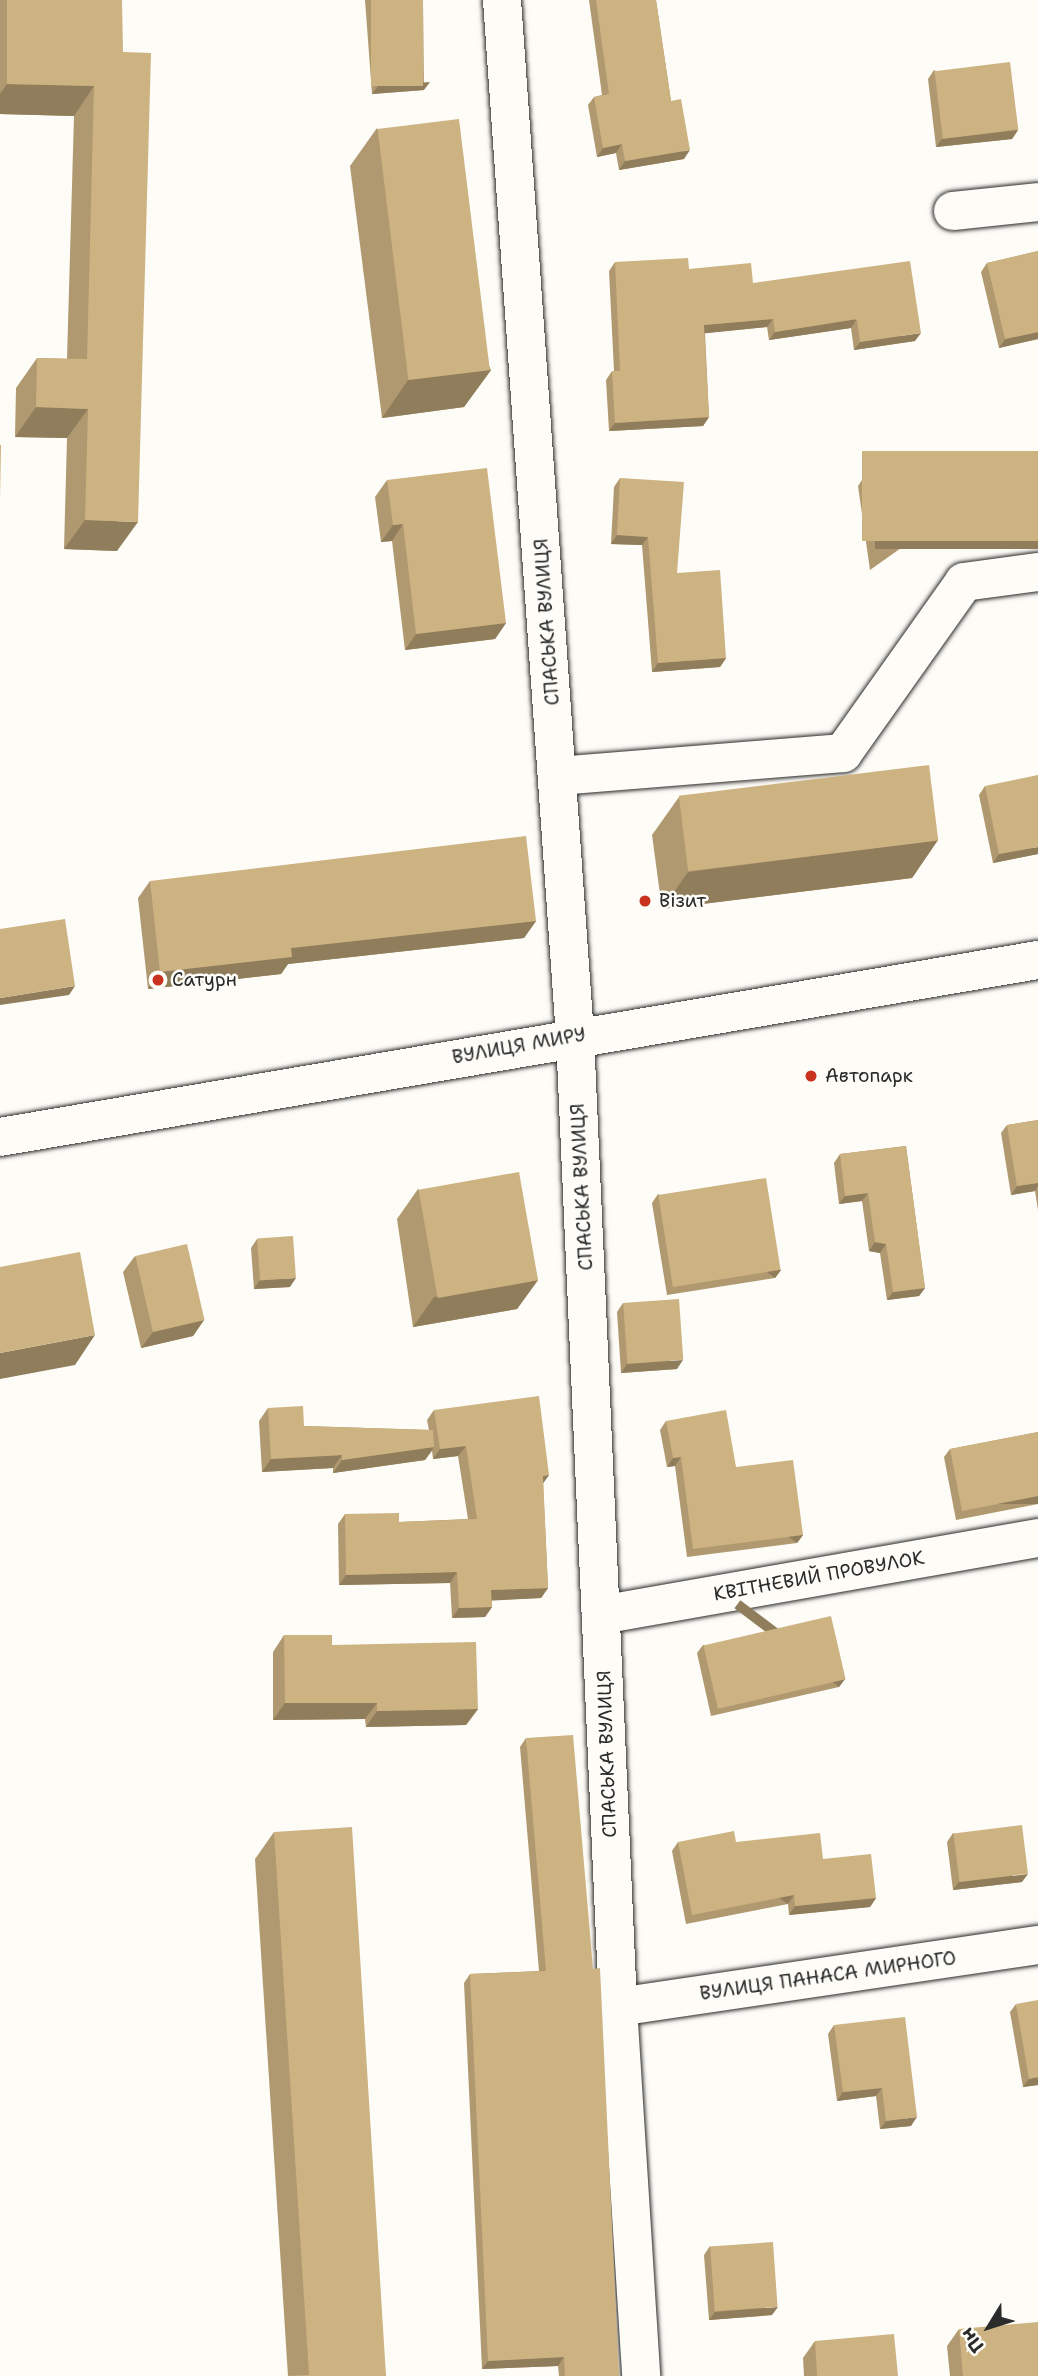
<!DOCTYPE html>
<html>
<head>
<meta charset="utf-8">
<style>
	body { margin:0 }
	#map { position:relative; width:1038px; height:2376px; overflow:hidden; background:#fdfcf7; font-family:"Shantell Sans",sans-serif }
	div>[style] { position:absolute }
	[style*='--x'] { left:calc(var(--x)*1px); top:calc(var(--y)*1px); width:calc(var(--w)*1px); rotate:calc(var(--a)*1deg) }
	.roads { filter:drop-shadow(0 0 2px #2b2b2b) drop-shadow(0 0 2px #2b2b2b) }
	.minor>* { height:38px; margin:-19px; padding:0 19px; transform-origin:19px; border-radius:19px; background:#fdfcf7 }
	.wall>* { inset:0; background:#b09970 }
	.shaded-wall>* { inset:0; background:#907d5b; transform-origin:0 0 }
	.building>* { inset:0; background:#cdb282; transform-origin:0 0 }
	.dots>* { width:19px; height:19px; translate:-50% -50%; box-sizing:border-box; border:4px solid #fdfcf7; border-radius:50% }
	span { translate:-50% -50%; white-space:nowrap; text-align:center; line-height:1.15; -webkit-text-stroke:5px #fdfcf7; paint-order:stroke }
	.street-label { font-size:19px; color:#2b2b2b }
	.poi-label { font-size:19px; color:#2b2b2b }
	.left { translate:0 -50%; text-align:left }
	.north { position:absolute; left:954px; top:2292px; width:70px; height:70px; -webkit-text-stroke:5px #fdfcf7; paint-order:stroke; rotate:232deg; font-size:19px; font-weight:700; line-height:28px; text-align:center; color:#2b2b2b }
	.north::after { content:''; display:block; margin:auto; width:24px; height:32px; background:#2b2b2b; clip-path:polygon(50% 0,100% 100%,50% 72%,0 100%) }
</style>
</head>
<body>
<div id="map">
	<div class="roads">
		<div class="minor">
			<div style="--x:502;--y:0;--w:1039;--a:85.97"></div>
			<div style="--x:575;--y:1036;--w:972;--a:87.46"></div>
			<div style="--x:618;--y:2007;--w:370;--a:86.4"></div>
			<div style="--x:953;--y:211;--w:85;--a:-6"></div>
			<div style="--x:558;--y:776;--w:286;--a:-4.6"></div>
			<div style="--x:843;--y:753;--w:209;--a:-54.7"></div>
			<div style="--x:964;--y:582;--w:75;--a:-7.7"></div>
			<div style="--x:0;--y:1137;--w:1053;--a:-9.68"></div>
			<div style="--x:601;--y:1615;--w:444;--a:-10"></div>
			<div style="--x:618;--y:2007;--w:425;--a:-8.4"></div>
		</div>
	</div>
	<div class="wall">
		<div style="clip-path:polygon(0 0,122px 0,117px 551px,64px 549px,67px 438px,15px 437px,16px 388px,37px 358px,67px 359px,74px 116px,0 114px)"></div>
		<div style="clip-path:polygon(365px 0,423px 0,424px 90px,372px 94px)"></div>
		<div style="clip-path:polygon(589px 0,656px 0,671px 101px,684px 159px,619px 170px,616px 153px,597px 157px,588px 105px,594px 97px,602px 95px)"></div>
		<div style="clip-path:polygon(934px 70px,1018px 130px,1012px 139px,936px 147px,928px 79px)"></div>
		<div style="clip-path:polygon(377px 128px,491px 370px,464px 407px,382px 418px,350px 166px)"></div>
		<div style="clip-path:polygon(1038px 251px,1038px 339px,999px 348px,981px 272px,987px 263px)"></div>
		<div style="clip-path:polygon(615px 262px,689px 269px,753px 283px,915px 341px,854px 350px,851px 328px,769px 340px,767px 327px,705px 333px,709px 417px,703px 426px,609px 431px,606px 380px,612px 371px,614px 371px,609px 271px)"></div>
		<div style="clip-path:polygon(1038px 451px,870px 570px,858px 486px,864px 477px)"></div>
		<div style="clip-path:polygon(620px 478px,726px 658px,720px 667px,652px 672px,642px 545px,611px 544px,614px 487px)"></div>
		<div style="clip-path:polygon(387px 480px,506px 623px,495px 639px,405px 650px,392px 541px,381px 542px,375px 497px)"></div>
		<div style="clip-path:polygon(985px 786px,1038px 854px,993px 863px,979px 795px)"></div>
		<div style="clip-path:polygon(679px 797px,938px 840px,912px 878px,662px 909px,652px 835px)"></div>
		<div style="clip-path:polygon(150px 881px,536px 921px,524px 938px,288px 964px,281px 974px,148px 989px,138px 898px)"></div>
		<div style="clip-path:polygon(1038px 1120px,1038px 1210px,1035px 1191px,1011px 1195px,1001px 1133px,1007px 1125px)"></div>
		<div style="clip-path:polygon(906px 1146px,925px 1288px,919px 1296px,887px 1300px,880px 1253px,869px 1251px,862px 1201px,839px 1204px,834px 1163px,840px 1154px)"></div>
		<div style="clip-path:polygon(418px 1189px,538px 1280px,517px 1309px,413px 1327px,397px 1219px)"></div>
		<div style="clip-path:polygon(658px 1194px,781px 1270px,775px 1278px,667px 1295px,652px 1203px)"></div>
		<div style="clip-path:polygon(257px 1239px,290px 1287px,254px 1289px,251px 1248px)"></div>
		<div style="clip-path:polygon(135px 1256px,204px 1320px,193px 1336px,141px 1348px,123px 1272px)"></div>
		<div style="clip-path:polygon(623px 1303px,677px 1369px,621px 1373px,617px 1312px)"></div>
		<div style="clip-path:polygon(268px 1408px,304px 1426px,429px 1430px,427px 1420px,434px 1410px,549px 1475px,543px 1483px,548px 1588px,541px 1598px,492px 1600px,492px 1607px,485px 1617px,452px 1618px,450px 1583px,339px 1585px,338px 1524px,345px 1514px,399px 1522px,468px 1519px,458px 1456px,433px 1459px,432px 1451px,425px 1460px,333px 1473px,333px 1468px,262px 1472px,259px 1421px)"></div>
		<div style="clip-path:polygon(666px 1421px,736px 1467px,803px 1535px,797px 1543px,687px 1557px,675px 1466px,667px 1467px,660px 1430px)"></div>
		<div style="clip-path:polygon(1038px 1432px,1038px 1504px,956px 1520px,944px 1457px,950px 1449px)"></div>
		<div style="clip-path:polygon(284px 1635px,332px 1645px,478px 1709px,466px 1725px,366px 1727px,365px 1719px,273px 1720px,273px 1652px)"></div>
		<div style="clip-path:polygon(703px 1645px,845px 1679px,839px 1687px,711px 1716px,697px 1653px)"></div>
		<div style="clip-path:polygon(526px 1738px,619px 2376px,559px 2376px,558px 2366px,482px 2369px,464px 1983px,470px 1974px,539px 1971px,520px 1747px)"></div>
		<div style="clip-path:polygon(274px 1832px,386px 2376px,288px 2376px,255px 1859px)"></div>
		<div style="clip-path:polygon(953px 1833px,1022px 1882px,953px 1890px,947px 1842px)"></div>
		<div style="clip-path:polygon(678px 1842px,736px 1842px,823px 1859px,876px 1898px,870px 1907px,789px 1915px,788px 1904px,686px 1924px,672px 1851px)"></div>
		<div style="clip-path:polygon(1016px 2004px,1038px 2085px,1023px 2087px,1010px 2012px)"></div>
		<div style="clip-path:polygon(834px 2025px,911px 2126px,880px 2129px,876px 2096px,837px 2101px,828px 2034px)"></div>
		<div style="clip-path:polygon(710px 2246px,772px 2315px,709px 2320px,704px 2255px)"></div>
		<div style="clip-path:polygon(959px 2329px,1038px 2376px,950px 2376px,947px 2346px)"></div>
		<div style="clip-path:polygon(815px 2341px,898px 2376px,804px 2376px,803px 2358px)"></div>
	</div>
	<div class="shaded-wall">
		<div style="clip-path:polygon(430px 82px,424px 90px,372px 94px,378px 86px)"></div>
		<div style="clip-path:polygon(7px 84px,94px 86px,74px 116px,0 114px,0 94px)"></div>
		<div style="clip-path:polygon(1018px 130px,1012px 139px,936px 147px,942px 139px)"></div>
		<div style="clip-path:polygon(622px 144px,616px 153px,597px 157px,603px 148px)"></div>
		<div style="clip-path:polygon(690px 150px,684px 159px,619px 170px,625px 161px)"></div>
		<div style="clip-path:polygon(773px 319px,767px 327px,698px 334px,704px 325px)"></div>
		<div style="clip-path:polygon(857px 319px,851px 328px,769px 340px,775px 332px)"></div>
		<div style="clip-path:polygon(1038px 332px,1038px 339px,999px 348px,1005px 339px)"></div>
		<div style="clip-path:polygon(921px 333px,915px 341px,854px 350px,860px 342px)"></div>
		<div style="clip-path:polygon(491px 370px,464px 407px,382px 418px,408px 380px)"></div>
		<div style="clip-path:polygon(36px 407px,88px 409px,67px 438px,15px 437px)"></div>
		<div style="clip-path:polygon(709px 417px,703px 426px,609px 431px,615px 423px)"></div>
		<div style="clip-path:polygon(85px 520px,138px 522px,117px 551px,64px 549px)"></div>
		<div style="clip-path:polygon(403px 524px,392px 541px,381px 542px,393px 525px)"></div>
		<div style="clip-path:polygon(617px 535px,648px 537px,642px 545px,611px 544px)"></div>
		<div style="left:1038px;top:541px;width:8px;height:163px;rotate:90deg"></div>
		<div style="clip-path:polygon(506px 623px,495px 639px,405px 650px,416px 634px)"></div>
		<div style="clip-path:polygon(726px 658px,720px 667px,652px 672px,658px 663px)"></div>
		<div style="clip-path:polygon(938px 840px,912px 878px,662px 909px,688px 872px)"></div>
		<div style="clip-path:polygon(1038px 847px,1038px 854px,993px 863px,999px 854px)"></div>
		<div style="clip-path:polygon(536px 921px,524px 938px,288px 964px,281px 974px,148px 989px,160px 972px,291px 948px)"></div>
		<div style="clip-path:polygon(75px 986px,69px 995px,0 1005px,0 998px)"></div>
		<div style="clip-path:polygon(1038px 1183px,1038px 1186px,1035px 1191px,1011px 1195px,1017px 1186px)"></div>
		<div style="clip-path:polygon(868px 1193px,862px 1201px,839px 1204px,845px 1196px)"></div>
		<div style="clip-path:polygon(875px 1242px,886px 1244px,880px 1253px,869px 1251px)"></div>
		<div style="left:781px;top:1270px;width:10px;height:109px;rotate:127deg"></div>
		<div style="clip-path:polygon(296px 1278px,290px 1287px,254px 1289px,260px 1280px)"></div>
		<div style="clip-path:polygon(538px 1280px,517px 1309px,413px 1327px,434px 1297px)"></div>
		<div style="clip-path:polygon(925px 1288px,919px 1296px,887px 1300px,893px 1292px)"></div>
		<div style="clip-path:polygon(204px 1320px,193px 1336px,141px 1348px,153px 1332px)"></div>
		<div style="clip-path:polygon(95px 1335px,75px 1365px,0 1379px,0 1353px)"></div>
		<div style="clip-path:polygon(683px 1360px,677px 1369px,621px 1373px,627px 1364px)"></div>
		<div style="clip-path:polygon(466px 1446px,458px 1456px,433px 1459px,440px 1449px)"></div>
		<div style="clip-path:polygon(434px 1447px,425px 1460px,333px 1473px,342px 1460px)"></div>
		<div style="clip-path:polygon(342px 1455px,333px 1468px,262px 1472px,271px 1459px)"></div>
		<div style="clip-path:polygon(681px 1457px,675px 1466px,667px 1467px,673px 1458px)"></div>
		<div style="clip-path:polygon(549px 1475px,542px 1485px,543px 1476px)"></div>
		<div style="left:1038px;top:1496px;width:8px;height:77px;rotate:90deg"></div>
		<div style="left:803px;top:1535px;width:10px;height:111px;rotate:127deg"></div>
		<div style="clip-path:polygon(457px 1572px,450px 1583px,339px 1585px,346px 1575px)"></div>
		<div style="clip-path:polygon(548px 1588px,541px 1598px,484px 1601px,491px 1590px)"></div>
		<div style="clip-path:polygon(492px 1607px,485px 1617px,452px 1618px,459px 1608px)"></div>
		<div style="left:845px;top:1679px;width:10px;height:131px;rotate:127deg"></div>
		<div style="clip-path:polygon(285px 1703px,377px 1703px,365px 1719px,273px 1720px)"></div>
		<div style="clip-path:polygon(478px 1709px,466px 1725px,366px 1727px,377px 1711px)"></div>
		<div style="clip-path:polygon(1028px 1874px,1022px 1882px,953px 1890px,959px 1882px)"></div>
		<div style="left:794px;top:1895px;width:11px;height:104px;rotate:124deg"></div>
		<div style="clip-path:polygon(876px 1898px,870px 1907px,789px 1915px,795px 1906px)"></div>
		<div style="clip-path:polygon(1038px 2077px,1038px 2085px,1023px 2087px,1029px 2079px)"></div>
		<div style="clip-path:polygon(882px 2088px,876px 2096px,837px 2101px,843px 2092px)"></div>
		<div style="clip-path:polygon(917px 2117px,911px 2126px,880px 2129px,886px 2121px)"></div>
		<div style="clip-path:polygon(778px 2307px,772px 2315px,709px 2320px,715px 2312px)"></div>
		<div style="clip-path:polygon(564px 2357px,558px 2366px,482px 2369px,488px 2361px)"></div>
	</div>
	<div class="building">
		<div style="clip-path:polygon(7px 0,122px 0,123px 52px,151px 53px,138px 522px,85px 520px,88px 409px,36px 407px,37px 358px,87px 359px,94px 86px,7px 84px)"></div>
		<div style="left:371px;top:0;width:52px;height:86px"></div>
		<div style="clip-path:polygon(596px 0,656px 0,671px 101px,681px 99px,690px 150px,625px 161px,622px 144px,603px 148px,594px 97px,609px 94px)"></div>
		<div style="left:1010px;top:62px;width:68px;height:76px;rotate:83deg"></div>
		<div style="left:459px;top:119px;width:253px;height:82px;rotate:83deg"></div>
		<div style="clip-path:polygon(1038px 251px,1038px 332px,1005px 339px,987px 263px)"></div>
		<div style="clip-path:polygon(688px 258px,689px 269px,751px 263px,753px 283px,910px 261px,921px 333px,860px 342px,857px 319px,775px 332px,773px 319px,704px 325px,709px 417px,615px 423px,612px 371px,620px 371px,615px 262px)"></div>
		<div style="clip-path:polygon(0 445px,1px 445px,0 501px)"></div>
		<div style="left:1038px;top:451px;width:90px;height:176px;rotate:90deg"></div>
		<div style="clip-path:polygon(487px 468px,506px 623px,416px 634px,403px 524px,393px 525px,387px 480px)"></div>
		<div style="clip-path:polygon(620px 478px,684px 482px,677px 573px,720px 570px,726px 658px,658px 663px,648px 537px,617px 535px)"></div>
		<div style="left:929px;top:765px;width:76px;height:252px;rotate:83deg"></div>
		<div style="clip-path:polygon(1038px 775px,1038px 847px,999px 854px,985px 786px)"></div>
		<div style="clip-path:polygon(526px 836px,536px 921px,291px 948px,292px 957px,160px 972px,150px 881px)"></div>
		<div style="clip-path:polygon(65px 919px,75px 986px,0 998px,0 929px)"></div>
		<div style="clip-path:polygon(1038px 1120px,1038px 1183px,1017px 1186px,1007px 1125px)"></div>
		<div style="clip-path:polygon(906px 1146px,925px 1288px,893px 1292px,886px 1244px,875px 1242px,868px 1193px,845px 1196px,840px 1154px)"></div>
		<div style="left:519px;top:1172px;width:110px;height:102px;rotate:80deg"></div>
		<div style="left:766px;top:1178px;width:93px;height:109px;rotate:81deg"></div>
		<div style="left:293px;top:1236px;width:42px;height:36px;rotate:86deg"></div>
		<div style="left:187px;top:1244px;width:78px;height:53px;rotate:77deg"></div>
		<div style="clip-path:polygon(80px 1252px,95px 1335px,0 1353px,0 1267px)"></div>
		<div style="left:679px;top:1299px;width:61px;height:56px;rotate:86deg"></div>
		<div style="clip-path:polygon(539px 1396px,549px 1475px,543px 1476px,548px 1588px,491px 1590px,492px 1607px,459px 1608px,457px 1572px,346px 1575px,345px 1514px,399px 1513px,399px 1522px,477px 1519px,466px 1446px,440px 1449px,434px 1410px)"></div>
		<div style="clip-path:polygon(303px 1406px,304px 1426px,433px 1430px,434px 1447px,342px 1460px,342px 1455px,271px 1459px,268px 1408px)"></div>
		<div style="clip-path:polygon(726px 1410px,736px 1467px,793px 1460px,803px 1535px,693px 1549px,681px 1457px,673px 1458px,666px 1421px)"></div>
		<div style="clip-path:polygon(1038px 1432px,1038px 1496px,962px 1511px,950px 1449px)"></div>
		<div style="left:831px;top:1616px;width:65px;height:131px;rotate:77deg"></div>
		<div style="clip-path:polygon(284px 1635px,332px 1635px,332px 1645px,476px 1642px,478px 1709px,377px 1711px,377px 1703px,285px 1703px)"></div>
		<div style="clip-path:polygon(573px 1735px,593px 1969px,600px 1968px,619px 2376px,565px 2376px,564px 2357px,488px 2361px,470px 1974px,546px 1971px,526px 1738px)"></div>
		<div style="left:1022px;top:1825px;width:49px;height:69px;rotate:83deg"></div>
		<div style="clip-path:polygon(352px 1827px,386px 2376px,284px 2376px,309px 2375px,274px 1832px)"></div>
		<div style="clip-path:polygon(734px 1831px,736px 1842px,820px 1833px,823px 1859px,871px 1854px,876px 1898px,795px 1906px,794px 1895px,692px 1915px,678px 1842px)"></div>
		<div style="clip-path:polygon(1038px 2000px,1038px 2077px,1029px 2079px,1016px 2004px)"></div>
		<div style="clip-path:polygon(905px 2017px,917px 2117px,886px 2121px,882px 2088px,843px 2092px,834px 2025px)"></div>
		<div style="left:773px;top:2242px;width:65px;height:63px;rotate:86deg"></div>
		<div style="clip-path:polygon(1038px 2322px,1038px 2376px,963px 2376px,959px 2329px)"></div>
		<div style="clip-path:polygon(894px 2334px,898px 2376px,817px 2376px,815px 2341px)"></div>
	</div>
	<div class="dots">
		<div style="left:645px;top:901px;background:#c8321e"></div>
		<div style="left:158px;top:980px;background:#c8321e"></div>
		<div style="left:811px;top:1076px;background:#c8321e"></div>
	</div>
	<div class="street-label">
		<span style="left:547px;top:622px;rotate:-94deg">СПАСЬКА ВУЛИЦЯ</span>
		<span style="left:519px;top:1046px;rotate:-10deg">ВУЛИЦЯ МИРУ</span>
		<span style="left:582px;top:1187px;rotate:-93deg">СПАСЬКА ВУЛИЦЯ</span>
		<span style="left:819px;top:1576px;rotate:-10deg">КВІТНЕВИЙ ПРОВУЛОК</span>
		<span style="left:607px;top:1754px;rotate:-92deg">СПАСЬКА ВУЛИЦЯ</span>
		<span style="left:828px;top:1976px;rotate:-8deg">ВУЛИЦЯ ПАНАСА МИРНОГО</span>
	</div>
	<div class="poi-label">
		<span class="left" style="left:659px;top:901px">Візит</span>
		<span class="left" style="left:172px;top:980px">Сатурн</span>
		<span class="left" style="left:825px;top:1076px">Автопарк</span>
	</div>
	<div class="north">Пн</div>
</div>
</body>
</html>
